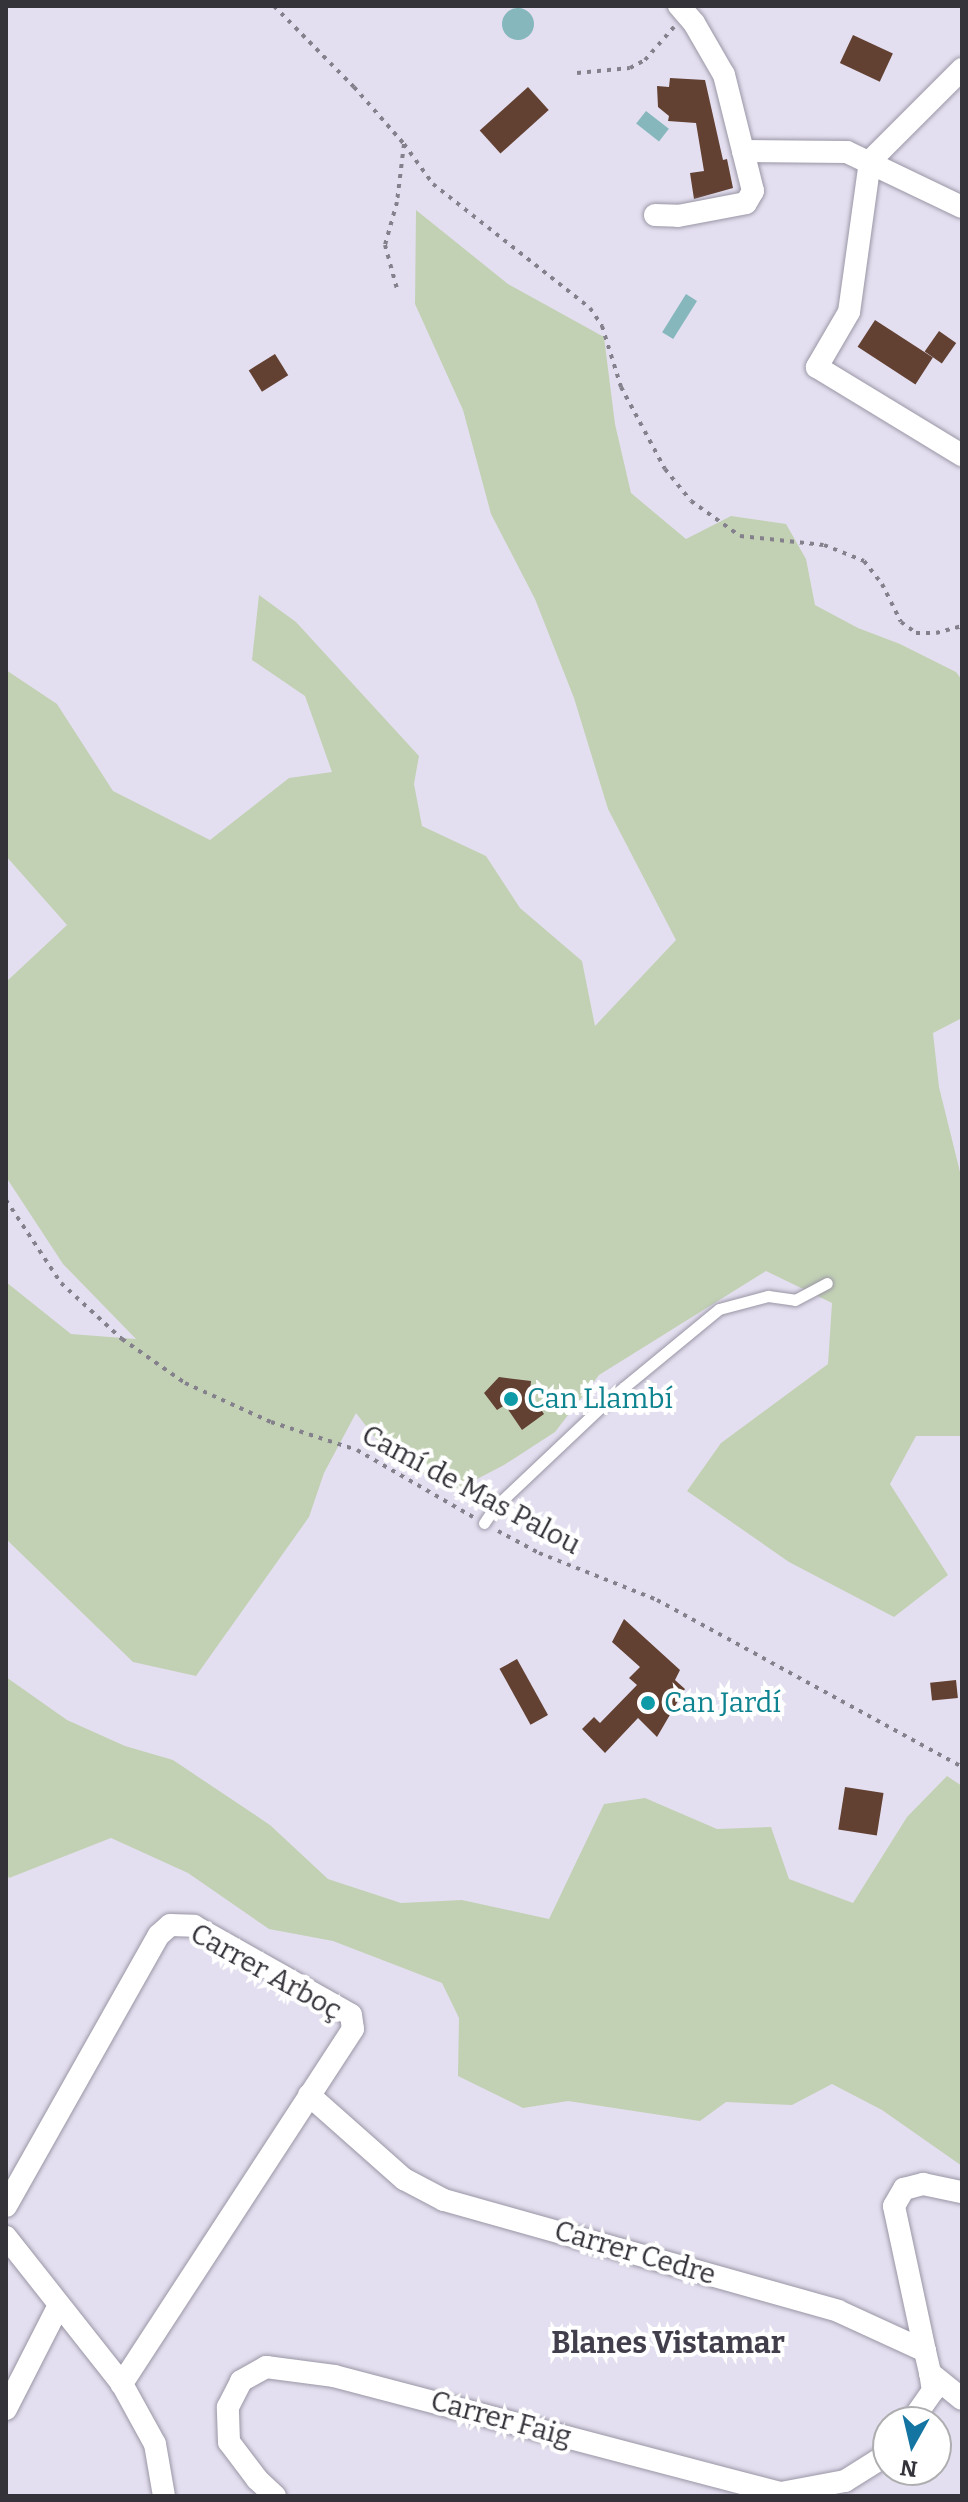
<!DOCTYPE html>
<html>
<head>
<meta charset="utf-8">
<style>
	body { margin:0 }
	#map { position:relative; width:968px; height:2502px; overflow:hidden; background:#e4dff0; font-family:Bitter,serif }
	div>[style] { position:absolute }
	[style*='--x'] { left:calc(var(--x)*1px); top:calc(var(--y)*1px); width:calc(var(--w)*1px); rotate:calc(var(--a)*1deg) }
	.green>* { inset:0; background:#c2d1b4 }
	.water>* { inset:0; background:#85b7bc; transform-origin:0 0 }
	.round { border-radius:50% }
	.building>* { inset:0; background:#624032; transform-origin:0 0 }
	.path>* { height:4px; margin-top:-2px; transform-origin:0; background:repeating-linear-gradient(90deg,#84818c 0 4px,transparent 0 10px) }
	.roads { filter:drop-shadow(0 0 2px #9a96a5) drop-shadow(0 0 2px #9a96a5) }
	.lane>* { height:11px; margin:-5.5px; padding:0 5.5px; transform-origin:5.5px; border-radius:5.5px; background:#fff }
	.street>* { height:22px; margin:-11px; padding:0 11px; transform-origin:11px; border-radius:11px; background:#fff }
	.dots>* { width:22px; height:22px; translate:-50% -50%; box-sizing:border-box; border:4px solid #fff; border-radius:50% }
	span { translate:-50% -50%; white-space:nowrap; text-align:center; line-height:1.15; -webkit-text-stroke:8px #fff; paint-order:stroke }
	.culture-label { font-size:28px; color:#0d838f }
	.left { translate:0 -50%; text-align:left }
	.street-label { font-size:28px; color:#35333a }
	.neighbourhood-label { font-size:30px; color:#423e4b; font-weight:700 }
	.frame { position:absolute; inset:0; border:8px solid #35333a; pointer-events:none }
	.north { position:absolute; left:872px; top:2406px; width:80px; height:80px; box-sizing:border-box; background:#fff; border:2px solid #aeadb0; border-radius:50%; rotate:188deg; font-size:22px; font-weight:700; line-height:32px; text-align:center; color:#35333a }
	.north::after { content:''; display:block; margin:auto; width:28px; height:36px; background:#1575a2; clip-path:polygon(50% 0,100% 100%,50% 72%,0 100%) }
</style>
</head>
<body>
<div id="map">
	<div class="green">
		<div style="clip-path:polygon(416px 210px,508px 284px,604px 337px,615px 424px,631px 493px,686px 539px,731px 516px,786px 524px,806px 559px,815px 605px,858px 628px,900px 644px,956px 672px,962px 680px,962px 1018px,933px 1033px,939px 1087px,962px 1180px,962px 1436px,916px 1436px,890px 1484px,948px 1575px,894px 1617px,789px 1562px,687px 1491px,721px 1443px,828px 1364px,832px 1303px,766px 1271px,599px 1375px,555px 1432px,504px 1465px,454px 1491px,387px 1453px,356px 1413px,324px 1473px,309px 1517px,196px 1676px,133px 1662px,6px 1539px,6px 1282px,71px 1334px,136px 1339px,63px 1264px,6px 1177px,6px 982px,67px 925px,6px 856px,6px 670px,57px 704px,113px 791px,210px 840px,289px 778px,332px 772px,305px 696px,252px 660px,259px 595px,296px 622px,419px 756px,414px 784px,422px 826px,486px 856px,520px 908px,582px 961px,595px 1026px,676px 940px,608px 809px,574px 698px,535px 599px,491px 514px,463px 410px,415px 304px)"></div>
		<div style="clip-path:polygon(6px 1677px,67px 1720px,125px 1746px,173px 1760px,270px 1825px,328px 1879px,401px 1903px,462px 1900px,549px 1919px,604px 1804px,645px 1798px,717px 1829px,771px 1827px,789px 1879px,853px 1903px,907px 1817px,947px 1776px,962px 1786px,962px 2166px,882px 2110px,832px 2084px,792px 2105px,726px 2102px,700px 2121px,568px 2101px,523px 2108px,458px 2076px,459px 2018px,442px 1983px,333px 1941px,269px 1929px,188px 1873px,111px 1838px,9px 1878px,6px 1871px)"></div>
	</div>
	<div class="water">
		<div class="round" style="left:502px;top:8px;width:32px;height:32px"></div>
		<div style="left:646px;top:111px;width:29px;height:16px;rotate:38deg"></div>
		<div style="left:686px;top:294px;width:13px;height:45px;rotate:32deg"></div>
	</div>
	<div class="building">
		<div style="left:853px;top:35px;width:44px;height:31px;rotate:25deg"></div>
		<div style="clip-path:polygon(670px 78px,705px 80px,723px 160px,727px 159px,733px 188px,694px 199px,690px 173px,704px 171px,696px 123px,668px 121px,669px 116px,658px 107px,657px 86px,669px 87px)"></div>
		<div style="left:528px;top:87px;width:31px;height:65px;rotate:48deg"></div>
		<div style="left:875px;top:320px;width:69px;height:32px;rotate:33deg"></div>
		<div style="left:939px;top:331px;width:21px;height:25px;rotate:35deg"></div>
		<div style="left:275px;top:354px;width:25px;height:31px;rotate:58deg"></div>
		<div style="clip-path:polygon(499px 1377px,531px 1381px,530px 1393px,544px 1414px,522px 1430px,505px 1405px,497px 1410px,484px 1393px)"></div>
		<div style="clip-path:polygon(624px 1619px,680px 1670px,675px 1680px,685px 1689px,657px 1737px,638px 1718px,605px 1753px,582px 1729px,594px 1717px,600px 1723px,637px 1685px,629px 1678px,640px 1667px,612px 1642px)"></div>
		<div style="left:517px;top:1659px;width:64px;height:20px;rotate:61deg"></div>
		<div style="left:956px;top:1680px;width:18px;height:26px;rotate:84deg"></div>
		<div style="left:845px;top:1787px;width:39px;height:43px;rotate:9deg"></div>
	</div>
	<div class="path">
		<div style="--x:274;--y:6;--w:114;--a:45.4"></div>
		<div style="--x:354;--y:87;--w:76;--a:48.7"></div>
		<div style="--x:404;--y:144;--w:58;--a:96.9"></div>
		<div style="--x:397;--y:202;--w:45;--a:105.6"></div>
		<div style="--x:385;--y:245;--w:46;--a:74.7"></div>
		<div style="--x:577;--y:73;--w:53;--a:-5.4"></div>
		<div style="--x:630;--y:68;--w:17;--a:-28"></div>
		<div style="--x:645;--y:60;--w:44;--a:-48.7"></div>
		<div style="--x:404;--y:144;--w:49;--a:54.1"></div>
		<div style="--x:433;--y:184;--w:200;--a:38.3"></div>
		<div style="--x:590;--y:308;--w:22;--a:56"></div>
		<div style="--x:602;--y:326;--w:64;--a:72.7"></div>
		<div style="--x:621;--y:387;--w:93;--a:61.8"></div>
		<div style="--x:665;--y:469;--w:41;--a:50.9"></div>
		<div style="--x:691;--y:501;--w:60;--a:35.5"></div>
		<div style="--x:740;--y:536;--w:84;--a:6.1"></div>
		<div style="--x:824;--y:545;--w:43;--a:21.8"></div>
		<div style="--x:864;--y:561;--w:29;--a:52"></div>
		<div style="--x:882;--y:584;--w:42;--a:63.4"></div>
		<div style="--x:901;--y:622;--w:19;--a:36"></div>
		<div style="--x:916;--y:633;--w:20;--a:0"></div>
		<div style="--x:936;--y:633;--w:27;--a:-15"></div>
		<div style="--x:6;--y:1200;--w:100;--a:56.5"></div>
		<div style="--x:61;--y:1283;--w:83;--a:42.6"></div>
		<div style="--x:122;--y:1339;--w:77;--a:34.9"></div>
		<div style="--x:185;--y:1383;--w:94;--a:24.4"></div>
		<div style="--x:271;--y:1422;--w:90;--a:18"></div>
		<div style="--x:357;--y:1450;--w:134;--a:30"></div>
		<div style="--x:498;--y:1531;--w:47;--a:28.2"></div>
		<div style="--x:539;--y:1553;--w:127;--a:21.7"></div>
		<div style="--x:657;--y:1600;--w:348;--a:28.7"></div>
	</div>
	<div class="roads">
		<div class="lane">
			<div style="--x:484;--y:1523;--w:18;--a:-56"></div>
			<div style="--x:494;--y:1508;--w:154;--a:-43.4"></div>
			<div style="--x:606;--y:1402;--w:146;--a:-39.5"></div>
			<div style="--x:719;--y:1309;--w:51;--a:-14.9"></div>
			<div style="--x:768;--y:1296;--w:27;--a:8"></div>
			<div style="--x:795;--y:1300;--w:36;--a:-28"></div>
		</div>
		<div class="street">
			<div style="--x:962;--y:69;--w:130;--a:135"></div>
			<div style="--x:870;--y:161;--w:152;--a:97.9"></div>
			<div style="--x:849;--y:312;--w:64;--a:120.2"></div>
			<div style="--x:817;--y:367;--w:170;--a:31.3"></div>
			<div style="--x:743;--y:151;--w:104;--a:0.6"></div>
			<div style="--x:847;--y:152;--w:127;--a:25.6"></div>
			<div style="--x:655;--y:215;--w:23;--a:2"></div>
			<div style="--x:678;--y:216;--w:69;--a:-10.8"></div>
			<div style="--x:746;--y:203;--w:14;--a:-60"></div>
			<div style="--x:753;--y:191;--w:120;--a:-104"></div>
			<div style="--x:724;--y:75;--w:60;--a:-120"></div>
			<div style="--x:694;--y:23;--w:23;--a:-131"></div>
			<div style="--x:309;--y:2095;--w:127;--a:41.5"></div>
			<div style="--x:404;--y:2179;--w:45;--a:27.7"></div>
			<div style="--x:444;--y:2200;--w:409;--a:15.7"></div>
			<div style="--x:838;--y:2311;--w:96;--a:24.7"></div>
			<div style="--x:925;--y:2351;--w:23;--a:77"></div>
			<div style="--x:930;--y:2373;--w:41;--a:39.1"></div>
			<div style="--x:6;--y:2206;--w:311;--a:-60.6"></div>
			<div style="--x:159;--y:1935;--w:15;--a:-42"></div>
			<div style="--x:170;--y:1925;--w:24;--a:2"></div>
			<div style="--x:194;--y:1926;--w:180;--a:29.5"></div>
			<div style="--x:351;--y:2015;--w:14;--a:82"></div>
			<div style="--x:353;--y:2029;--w:424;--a:123.1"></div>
			<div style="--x:6;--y:2237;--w:187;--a:51.7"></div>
			<div style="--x:122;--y:2384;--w:68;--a:61.2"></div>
			<div style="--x:155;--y:2444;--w:53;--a:80.2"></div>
			<div style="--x:925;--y:2351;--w:148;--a:-102.1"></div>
			<div style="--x:894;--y:2206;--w:20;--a:-60"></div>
			<div style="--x:904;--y:2189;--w:20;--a:-15"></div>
			<div style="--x:923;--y:2184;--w:40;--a:12"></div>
			<div style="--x:6;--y:2409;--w:114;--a:-63"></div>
			<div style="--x:911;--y:2422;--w:38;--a:-55"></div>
			<div style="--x:933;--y:2391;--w:18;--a:-99"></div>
			<div style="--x:275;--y:2496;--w:25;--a:-137"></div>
			<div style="--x:257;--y:2479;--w:46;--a:-127.1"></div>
			<div style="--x:229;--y:2442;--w:35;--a:-92"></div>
			<div style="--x:228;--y:2407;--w:29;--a:-63"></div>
			<div style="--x:241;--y:2381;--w:29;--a:-29"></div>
			<div style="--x:266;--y:2367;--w:69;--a:7.5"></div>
			<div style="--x:334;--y:2376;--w:462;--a:14.7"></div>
			<div style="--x:781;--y:2493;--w:65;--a:-10.6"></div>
			<div style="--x:845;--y:2481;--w:51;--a:-32.1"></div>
		</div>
	</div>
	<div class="dots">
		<div style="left:511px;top:1399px;background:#0f9aa8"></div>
		<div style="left:648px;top:1703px;background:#0f9aa8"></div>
	</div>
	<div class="culture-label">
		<span class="left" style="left:527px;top:1399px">Can Llambí</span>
		<span class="left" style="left:664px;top:1703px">Can Jardí</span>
	</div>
	<div class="street-label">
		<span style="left:471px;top:1490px;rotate:28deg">Camí de Mas Palou</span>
		<span style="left:266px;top:1972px;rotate:29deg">Carrer Arboç</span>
		<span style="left:635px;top:2253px;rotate:16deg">Carrer Cedre</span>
		<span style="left:501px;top:2419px;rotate:15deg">Carrer Faig</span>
	</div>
	<div class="neighbourhood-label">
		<span style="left:668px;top:2343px">Blanes Vistamar</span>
	</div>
	<div class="frame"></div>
	<div class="north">N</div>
</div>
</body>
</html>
